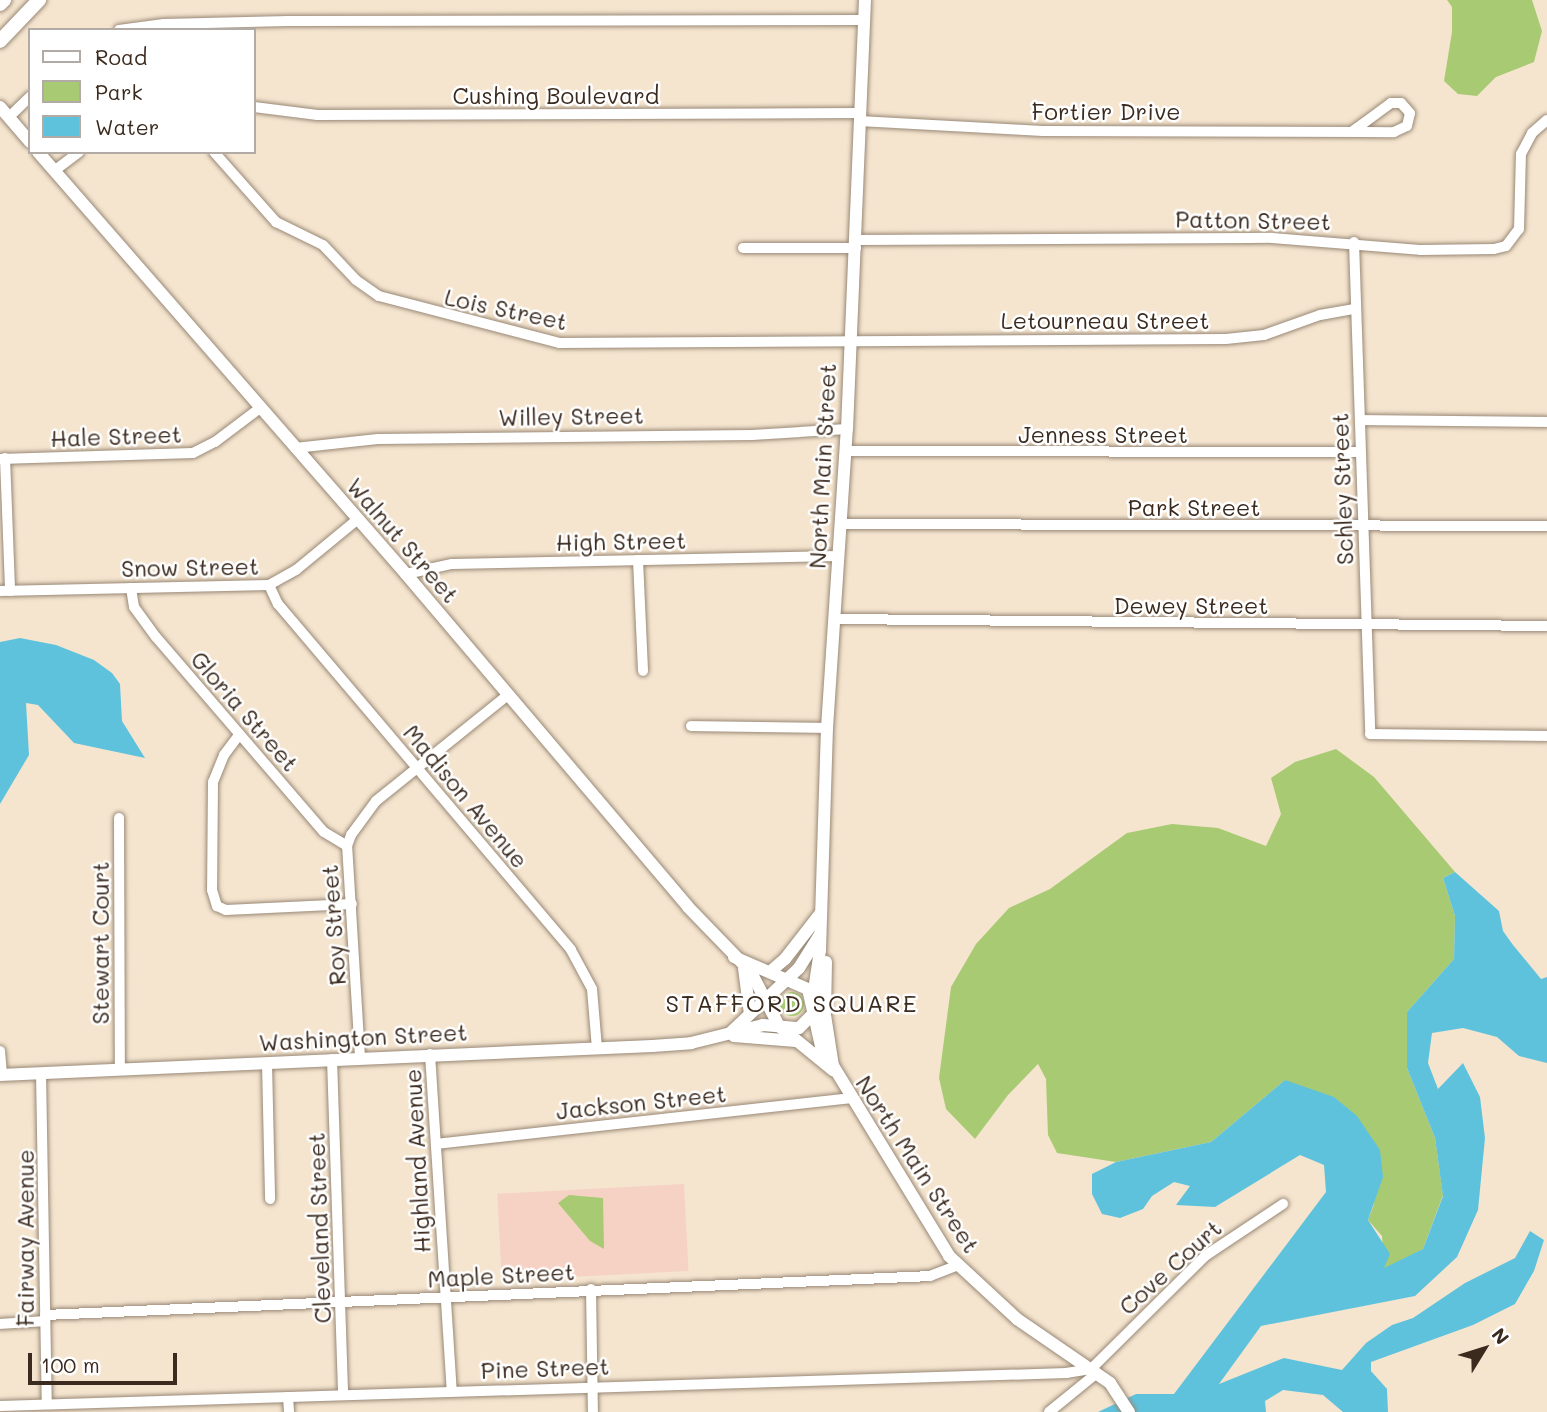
<!DOCTYPE html>
<html>
<head>
<meta charset="utf-8">
<style>
	body { margin:0 }
	#map { position:relative; width:1547px; height:1412px; overflow:hidden; background:#f5e5cf; font-family:Mali,sans-serif }
	div>[style] { position:absolute }
	[style*='--x'] { left:calc(var(--x)*1px); top:calc(var(--y)*1px); width:calc(var(--w)*1px); rotate:calc(var(--a)*1deg) }
	.built>* { inset:0; background:#f6d2c4; transform-origin:0 0 }
	.green>* { inset:0; background:#a8ca73 }
	.round { border-radius:50% }
	.water>* { inset:0; background:#5fc2dd }
	.roads { filter:drop-shadow(0 0 2px #988876) drop-shadow(0 0 2px #988876) }
	.minor>* { height:10px; margin:-5px; padding:0 5px; transform-origin:5px; border-radius:5px; background:#fff }
	.major>* { height:12px; margin:-6px; padding:0 6px; transform-origin:6px; border-radius:6px; background:#fff }
	.highway>* { height:14px; margin:-7px; padding:0 7px; transform-origin:7px; border-radius:7px; background:#fff }
	span { translate:-50% -50%; white-space:nowrap; text-align:center; line-height:1.15; -webkit-text-stroke:5px #fff; paint-order:stroke }
	.street-label { font-size:23px; color:#3b2a1e }
	.neighbourhood-label { font-size:24px; color:#3b2a1e; letter-spacing:2px }
	.legend { position:absolute; left:28px; top:28px; width:228px; height:126px; box-sizing:border-box; background:#fff; border:2px solid #b1aaa5; margin:0; padding:9px 12px; list-style:none; font-size:21px; color:#3b2a1e }
	.legend li { display:flex; align-items:center; gap:14px; height:35px }
	.legend b { width:35px; border:2px solid #b1aaa5 }
	.north { position:absolute; left:1449px; top:1314px; width:70px; height:70px; -webkit-text-stroke:5px #fff; paint-order:stroke; rotate:52deg; font-size:19px; font-weight:700; line-height:28px; text-align:center; color:#3b2a1e }
	.north::after { content:''; display:block; margin:auto; width:24px; height:32px; background:#3b2a1e; clip-path:polygon(50% 0,100% 100%,50% 72%,0 100%) }
	.scale { position:absolute; left:28px; top:1353px; width:149px; height:32px; box-sizing:border-box; border:4px solid #3b2a1e; border-top:0; padding-left:9px; font-size:21px; line-height:24px; white-space:nowrap; color:#3b2a1e; -webkit-text-stroke:5px #fff; paint-order:stroke }
</style>
</head>
<body>
<div id="map">
	<div class="built">
		<div style="left:684px;top:1184px;width:87px;height:187px;rotate:87deg"></div>
	</div>
	<div class="green">
		<div style="clip-path:polygon(1447px 0,1532px 0,1542px 31px,1534px 62px,1496px 77px,1477px 96px,1458px 94px,1444px 81px,1452px 32px,1452px 7px)"></div>
		<div style="clip-path:polygon(1336px 749px,1374px 777px,1455px 872px,1443px 878px,1455px 916px,1454px 959px,1407px 1012px,1407px 1068px,1435px 1138px,1443px 1195px,1423px 1249px,1384px 1270px,1382px 1236px,1368px 1220px,1374px 1204px,1285px 1080px,1211px 1142px,1116px 1162px,1057px 1153px,1048px 1135px,1046px 1079px,1038px 1064px,1008px 1095px,975px 1139px,946px 1109px,939px 1078px,951px 987px,976px 944px,1009px 908px,1050px 889px,1127px 833px,1172px 824px,1218px 828px,1266px 846px,1281px 814px,1271px 778px,1295px 762px)"></div>
		<div class="round" style="left:780px;top:992px;width:24px;height:24px"></div>
		<div style="clip-path:polygon(569px 1195px,603px 1198px,604px 1249px,590px 1241px,558px 1203px)"></div>
	</div>
	<div class="water">
		<div style="clip-path:polygon(20px 638px,56px 645px,94px 660px,112px 673px,120px 684px,122px 721px,145px 758px,74px 743px,38px 705px,26px 703px,29px 755px,0 804px,0 642px)"></div>
		<div style="clip-path:polygon(1455px 872px,1499px 911px,1503px 931px,1513px 945px,1541px 979px,1547px 977px,1547px 1063px,1519px 1056px,1497px 1037px,1463px 1028px,1432px 1033px,1428px 1063px,1438px 1089px,1463px 1063px,1480px 1097px,1485px 1138px,1478px 1210px,1457px 1257px,1415px 1296px,1261px 1326px,1219px 1384px,1284px 1358px,1342px 1370px,1366px 1343px,1392px 1325px,1413px 1318px,1465px 1283px,1515px 1258px,1530px 1231px,1544px 1240px,1534px 1271px,1515px 1304px,1473px 1325px,1371px 1362px,1371px 1371px,1387px 1389px,1388px 1412px,1343px 1412px,1323px 1395px,1283px 1390px,1265px 1401px,1266px 1412px,1098px 1412px,1136px 1394px,1174px 1394px,1326px 1192px,1324px 1165px,1300px 1155px,1215px 1207px,1176px 1205px,1190px 1186px,1174px 1182px,1152px 1196px,1143px 1209px,1120px 1218px,1102px 1214px,1092px 1194px,1092px 1174px,1116px 1162px,1211px 1142px,1285px 1080px,1334px 1097px,1357px 1116px,1380px 1150px,1383px 1177px,1368px 1220px,1390px 1254px,1384px 1268px,1423px 1249px,1443px 1196px,1435px 1138px,1407px 1068px,1407px 1012px,1454px 959px,1455px 916px,1443px 878px)"></div>
	</div>
	<div class="roads">
		<div class="minor">
			<div style="--x:119;--y:30;--w:45;--a:-7.6"></div>
			<div style="--x:164;--y:24;--w:124;--a:-1.4"></div>
			<div style="--x:288;--y:21;--w:576;--a:-0.1"></div>
			<div style="--x:254;--y:107;--w:64;--a:7.2"></div>
			<div style="--x:317;--y:115;--w:542;--a:-0.21"></div>
			<div style="--x:9;--y:117;--w:29;--a:-44"></div>
			<div style="--x:859;--y:121;--w:184;--a:3.1"></div>
			<div style="--x:1043;--y:131;--w:351;--a:0.2"></div>
			<div style="--x:1394;--y:132;--w:14;--a:-25"></div>
			<div style="--x:1407;--y:126;--w:13;--a:-77"></div>
			<div style="--x:1410;--y:113;--w:13;--a:-132"></div>
			<div style="--x:1401;--y:103;--w:10;--a:180"></div>
			<div style="--x:1391;--y:103;--w:47;--a:143.6"></div>
			<div style="--x:214;--y:152;--w:94;--a:48.5"></div>
			<div style="--x:276;--y:222;--w:52;--a:26.1"></div>
			<div style="--x:323;--y:245;--w:48;--a:46.7"></div>
			<div style="--x:356;--y:280;--w:28;--a:35"></div>
			<div style="--x:379;--y:296;--w:186;--a:14.6"></div>
			<div style="--x:559;--y:343;--w:667;--a:-0.34"></div>
			<div style="--x:1226;--y:339;--w:38;--a:-6"></div>
			<div style="--x:1264;--y:335;--w:59;--a:-19.7"></div>
			<div style="--x:1320;--y:315;--w:35;--a:-10"></div>
			<div style="--x:54;--y:171;--w:31;--a:-37"></div>
			<div style="--x:856;--y:240;--w:416;--a:-0.3"></div>
			<div style="--x:1272;--y:238;--w:148;--a:4.6"></div>
			<div style="--x:1420;--y:250;--w:74;--a:-0.8"></div>
			<div style="--x:1494;--y:249;--w:12;--a:-14"></div>
			<div style="--x:1506;--y:246;--w:21;--a:-53"></div>
			<div style="--x:1519;--y:229;--w:75;--a:-88.5"></div>
			<div style="--x:1521;--y:154;--w:24;--a:-62"></div>
			<div style="--x:1532;--y:133;--w:20;--a:-41"></div>
			<div style="--x:1354;--y:242;--w:492;--a:88.1"></div>
			<div style="--x:1370;--y:734;--w:177;--a:0.6"></div>
			<div style="--x:743;--y:248;--w:113;--a:0"></div>
			<div style="--x:1360;--y:420;--w:187;--a:0.6"></div>
			<div style="--x:295;--y:448;--w:83;--a:-6.2"></div>
			<div style="--x:378;--y:439;--w:374;--a:-0.6"></div>
			<div style="--x:752;--y:435;--w:95;--a:-3.6"></div>
			<div style="--x:846;--y:451;--w:514;--a:0.11"></div>
			<div style="--x:5;--y:458;--w:133;--a:87.8"></div>
			<div style="--x:0;--y:459;--w:193;--a:-1.8"></div>
			<div style="--x:193;--y:453;--w:25;--a:-27"></div>
			<div style="--x:215;--y:442;--w:56;--a:-37.1"></div>
			<div style="--x:841;--y:524;--w:706;--a:0.16"></div>
			<div style="--x:638;--y:560;--w:111;--a:87.4"></div>
			<div style="--x:406;--y:574;--w:47;--a:-12.3"></div>
			<div style="--x:452;--y:564;--w:386;--a:-1.2"></div>
			<div style="--x:269;--y:585;--w:21;--a:65"></div>
			<div style="--x:278;--y:604;--w:453;--a:49.7"></div>
			<div style="--x:571;--y:950;--w:44;--a:61.7"></div>
			<div style="--x:592;--y:989;--w:60;--a:85.2"></div>
			<div style="--x:131;--y:588;--w:19;--a:81"></div>
			<div style="--x:134;--y:607;--w:37;--a:54"></div>
			<div style="--x:156;--y:637;--w:257;--a:49.3"></div>
			<div style="--x:324;--y:832;--w:27;--a:31"></div>
			<div style="--x:0;--y:591;--w:269;--a:-1.3"></div>
			<div style="--x:269;--y:585;--w:31;--a:-29"></div>
			<div style="--x:296;--y:570;--w:80;--a:-39.4"></div>
			<div style="--x:835;--y:619;--w:712;--a:0.56"></div>
			<div style="--x:691;--y:726;--w:136;--a:0.8"></div>
			<div style="--x:239;--y:735;--w:25;--a:127"></div>
			<div style="--x:224;--y:755;--w:29;--a:112"></div>
			<div style="--x:213;--y:782;--w:108;--a:90.5"></div>
			<div style="--x:212;--y:890;--w:17;--a:73"></div>
			<div style="--x:217;--y:906;--w:10;--a:24"></div>
			<div style="--x:226;--y:910;--w:126;--a:-2.7"></div>
			<div style="--x:119;--y:818;--w:251;--a:89.8"></div>
			<div style="--x:0;--y:1051;--w:24;--a:85"></div>
			<div style="--x:430;--y:1054;--w:338;--a:86.3"></div>
			<div style="--x:360;--y:1057;--w:211;--a:-93.5"></div>
			<div style="--x:347;--y:846;--w:12;--a:-70"></div>
			<div style="--x:351;--y:835;--w:42;--a:-53.7"></div>
			<div style="--x:376;--y:801;--w:169;--a:-38.8"></div>
			<div style="--x:332;--y:1059;--w:336;--a:88.1"></div>
			<div style="--x:267;--y:1063;--w:136;--a:88.7"></div>
			<div style="--x:41;--y:1073;--w:331;--a:89"></div>
			<div style="--x:436;--y:1144;--w:418;--a:-6.3"></div>
			<div style="--x:591;--y:1289;--w:123;--a:89.1"></div>
			<div style="--x:45;--y:1315;--w:886;--a:-2.52"></div>
			<div style="--x:930;--y:1276;--w:28;--a:-21"></div>
			<div style="--x:0;--y:1324;--w:45;--a:-3.8"></div>
			<div style="--x:288;--y:1397;--w:15;--a:86"></div>
			<div style="--x:0;--y:1406;--w:1067;--a:-1.77"></div>
			<div style="--x:1066;--y:1373;--w:25;--a:-9"></div>
			<div style="--x:1091;--y:1369;--w:161;--a:-44.7"></div>
			<div style="--x:1205;--y:1256;--w:94;--a:-33.7"></div>
			<div style="--x:1049;--y:1412;--w:62;--a:-39.1"></div>
		</div>
		<div class="major">
			<div style="--x:0;--y:107;--w:46;--a:49.4"></div>
			<div style="--x:38;--y:152;--w:560;--a:48.91"></div>
			<div style="--x:406;--y:574;--w:436;--a:49.7"></div>
			<div style="--x:688;--y:907;--w:91;--a:45.9"></div>
			<div style="--x:751;--y:972;--w:61;--a:62.6"></div>
			<div style="--x:779;--y:1026;--w:70;--a:39.2"></div>
			<div style="--x:734;--y:957;--w:81;--a:23.4"></div>
			<div style="--x:808;--y:989;--w:58;--a:77.2"></div>
			<div style="--x:821;--y:1046;--w:246;--a:58.6"></div>
			<div style="--x:949;--y:1256;--w:93;--a:42.8"></div>
			<div style="--x:1017;--y:1319;--w:113;--a:34.5"></div>
			<div style="--x:1110;--y:1383;--w:35;--a:57"></div>
			<div style="--x:826;--y:962;--w:53;--a:91.1"></div>
			<div style="--x:825;--y:1015;--w:52;--a:81.1"></div>
			<div style="--x:744;--y:968;--w:46;--a:82.6"></div>
			<div style="--x:771;--y:971;--w:18;--a:-41"></div>
			<div style="--x:785;--y:959;--w:57;--a:-52.1"></div>
			<div style="--x:813;--y:997;--w:48;--a:-81.5"></div>
			<div style="--x:820;--y:950;--w:222;--a:-88.2"></div>
			<div style="--x:827;--y:728;--w:300;--a:-86.2"></div>
			<div style="--x:847;--y:429;--w:429;--a:-87.6"></div>
			<div style="--x:730;--y:1033;--w:95;--a:-43.3"></div>
			<div style="--x:799;--y:968;--w:39;--a:-58"></div>
			<div style="--x:734;--y:1036;--w:62;--a:4.6"></div>
			<div style="--x:0;--y:1075;--w:653;--a:-2.55"></div>
			<div style="--x:652;--y:1046;--w:39;--a:-4"></div>
			<div style="--x:691;--y:1043;--w:74;--a:-14"></div>
			<div style="--x:763;--y:1025;--w:36;--a:5"></div>
			<div style="--x:799;--y:1028;--w:20;--a:-45"></div>
		</div>
		<div class="highway">
			<div style="--x:0;--y:4;--w:6;--a:-45"></div>
			<div style="--x:0;--y:41;--w:57;--a:-46.4"></div>
		</div>
	</div>
	<div class="street-label">
		<span style="left:556px;top:95px">Cushing Boulevard</span>
		<span style="left:1106px;top:111px">Fortier Drive</span>
		<span style="left:1253px;top:220px;rotate:1deg">Patton Street</span>
		<span style="left:506px;top:309px;rotate:12deg">Lois Street</span>
		<span style="left:1105px;top:320px">Letourneau Street</span>
		<span style="left:571px;top:416px;rotate:-1deg">Willey Street</span>
		<span style="left:1103px;top:434px">Jenness Street</span>
		<span style="left:116px;top:436px;rotate:-2deg">Hale Street</span>
		<span style="left:822px;top:466px;rotate:-87deg">North Main Street</span>
		<span style="left:1342px;top:489px;rotate:-92deg">Schley Street</span>
		<span style="left:1194px;top:507px">Park Street</span>
		<span style="left:403px;top:540px;rotate:49deg">Walnut Street</span>
		<span style="left:621px;top:541px;rotate:-1deg">High Street</span>
		<span style="left:190px;top:567px;rotate:-1deg">Snow Street</span>
		<span style="left:1191px;top:605px">Dewey Street</span>
		<span style="left:245px;top:711px;rotate:49deg">Gloria Street</span>
		<span style="left:466px;top:796px;rotate:50deg">Madison Avenue</span>
		<span style="left:333px;top:925px;rotate:-94deg">Roy Street</span>
		<span style="left:100px;top:943px;rotate:-90deg">Stewart Court</span>
		<span style="left:363px;top:1037px;rotate:-3deg">Washington Street</span>
		<span style="left:641px;top:1102px;rotate:-6deg">Jackson Street</span>
		<span style="left:417px;top:1161px;rotate:-93deg">Highland Avenue</span>
		<span style="left:918px;top:1164px;rotate:57deg">North Main Street</span>
		<span style="left:319px;top:1228px;rotate:-92deg">Cleveland Street</span>
		<span style="left:25px;top:1238px;rotate:-90deg">Fairway Avenue</span>
		<span style="left:1170px;top:1267px;rotate:-42deg">Cove Court</span>
		<span style="left:501px;top:1275px;rotate:-3deg">Maple Street</span>
		<span style="left:545px;top:1368px;rotate:-2deg">Pine Street</span>
	</div>
	<div class="neighbourhood-label">
		<span style="left:792px;top:1003px">STAFFORD SQUARE</span>
	</div>
	<ul class="legend">
	<li><b style="height:9px;background:#fff"></b>Road</li>
	<li><b style="height:19px;background:#a8ca73"></b>Park</li>
	<li><b style="height:19px;background:#5fc2dd"></b>Water</li>
	</ul>
	<div class="north">N</div>
	<div class="scale">100 m</div>
</div>
</body>
</html>
